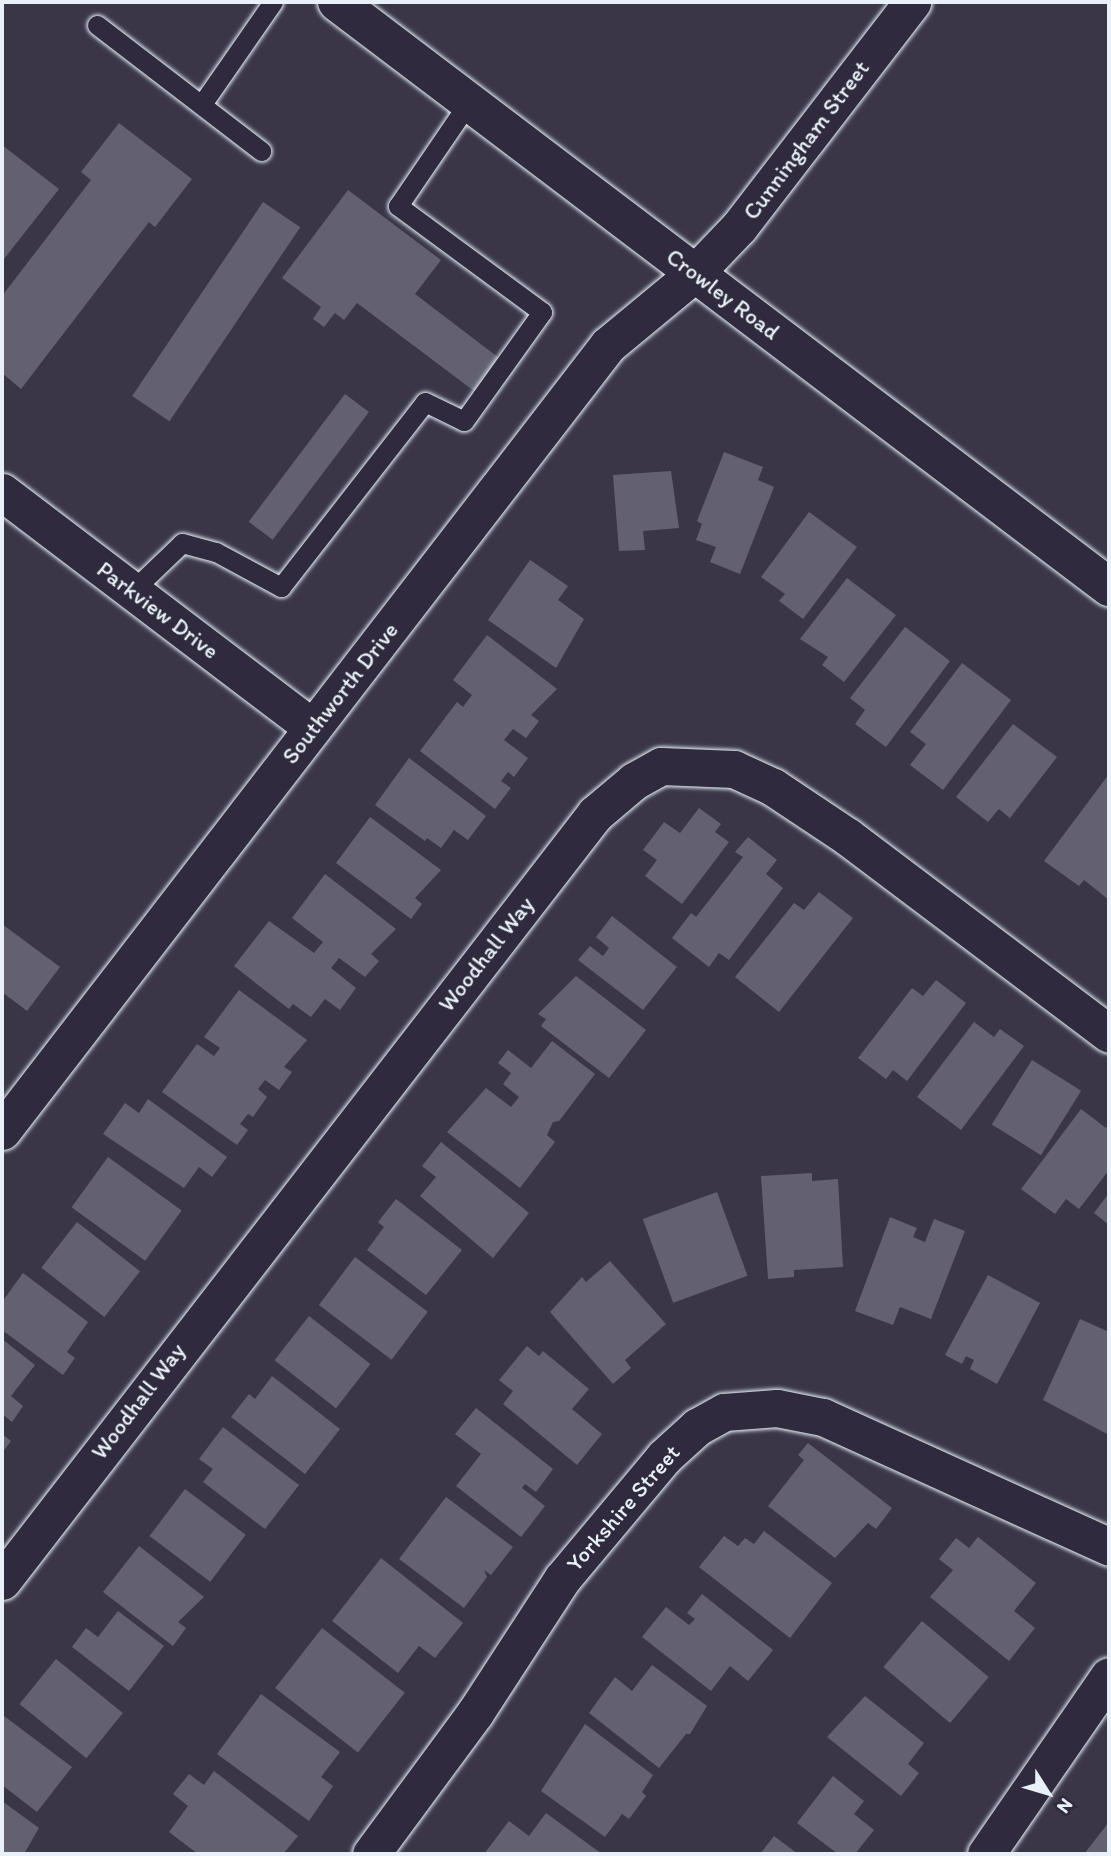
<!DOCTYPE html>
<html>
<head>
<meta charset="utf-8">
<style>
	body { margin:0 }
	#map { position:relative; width:1111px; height:1856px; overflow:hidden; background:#3a3648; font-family:Itim,sans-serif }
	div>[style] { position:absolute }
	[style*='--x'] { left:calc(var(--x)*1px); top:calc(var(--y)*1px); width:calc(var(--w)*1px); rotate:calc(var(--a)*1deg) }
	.building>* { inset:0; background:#636171; transform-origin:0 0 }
	.roads { filter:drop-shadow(0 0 2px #e8f1f8) drop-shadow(0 0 2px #e8f1f8) }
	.service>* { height:19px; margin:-9.5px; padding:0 9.5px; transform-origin:9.5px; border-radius:9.5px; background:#2f2a3d }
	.minor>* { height:37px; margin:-18.5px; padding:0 18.5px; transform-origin:18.5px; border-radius:18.5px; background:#2f2a3d }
	.secondary>* { height:38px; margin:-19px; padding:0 19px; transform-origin:19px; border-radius:19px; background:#2f2a3d }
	span { translate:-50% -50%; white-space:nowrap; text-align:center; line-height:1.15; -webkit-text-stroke:5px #2f2a3d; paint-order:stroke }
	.street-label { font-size:23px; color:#e8f1f8 }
	.frame { position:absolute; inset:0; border:4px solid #e8f1f8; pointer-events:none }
	.north { position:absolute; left:1013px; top:1758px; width:70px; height:70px; -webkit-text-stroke:5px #2f2a3d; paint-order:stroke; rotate:127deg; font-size:19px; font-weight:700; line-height:28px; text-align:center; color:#e8f1f8 }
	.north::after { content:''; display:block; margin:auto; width:24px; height:32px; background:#e8f1f8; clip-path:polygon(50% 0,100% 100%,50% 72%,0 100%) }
</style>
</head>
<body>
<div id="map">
	<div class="building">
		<div style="clip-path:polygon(119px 123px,192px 179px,155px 227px,149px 222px,21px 389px,2px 373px,2px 296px,91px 180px,81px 172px)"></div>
		<div style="clip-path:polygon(2px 145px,59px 189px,4px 259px,2px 257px)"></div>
		<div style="clip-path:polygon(348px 190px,441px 260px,415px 294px,503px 361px,478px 394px,357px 303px,344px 320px,335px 313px,324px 327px,313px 319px,321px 307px,282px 278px)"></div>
		<div style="left:263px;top:202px;width:45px;height:234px;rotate:34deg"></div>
		<div style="left:345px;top:394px;width:30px;height:160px;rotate:37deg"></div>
		<div style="clip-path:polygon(724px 452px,763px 467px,758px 480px,774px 487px,740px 574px,710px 562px,716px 547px,696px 540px,702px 524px,697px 521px)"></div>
		<div style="clip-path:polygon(671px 471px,679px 528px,643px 531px,645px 550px,619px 551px,613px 475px)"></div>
		<div style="clip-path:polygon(809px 512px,857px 547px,803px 619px,779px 601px,785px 594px,761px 577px)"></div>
		<div style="clip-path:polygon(530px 560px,568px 586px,558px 600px,584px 619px,556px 668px,488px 620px)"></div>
		<div style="clip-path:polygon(847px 578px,896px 615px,844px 682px,822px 665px,828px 657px,800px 639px)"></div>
		<div style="clip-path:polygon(905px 627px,950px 661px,886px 747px,855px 724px,865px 710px,850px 698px)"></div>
		<div style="clip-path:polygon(487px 635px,557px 689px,531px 715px,539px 721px,526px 738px,513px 729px,504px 740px,528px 758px,514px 777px,508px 772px,501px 781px,511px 788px,495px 809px,420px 751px,457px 702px,463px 707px,472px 695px,453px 680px)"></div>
		<div style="clip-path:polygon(962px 663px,1011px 700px,943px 790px,910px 765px,926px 744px,910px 732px)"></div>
		<div style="clip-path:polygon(1013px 724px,1057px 757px,1010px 818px,999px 809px,988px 822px,956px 797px)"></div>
		<div style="clip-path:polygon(409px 758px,486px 816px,468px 840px,454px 830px,441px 848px,427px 838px,425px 841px,375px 805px)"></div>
		<div style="clip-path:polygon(1109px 774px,1109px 900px,1084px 880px,1079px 886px,1044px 861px)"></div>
		<div style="clip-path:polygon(699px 808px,721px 824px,715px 832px,729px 842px,682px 904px,645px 876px,657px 860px,643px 850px,664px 822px,680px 833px)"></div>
		<div style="clip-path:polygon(370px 817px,441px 870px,415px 898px,422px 904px,411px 919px,336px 863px)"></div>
		<div style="clip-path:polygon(748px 837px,777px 860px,766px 874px,783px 888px,729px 960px,719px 953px,709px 967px,672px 938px,691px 913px,696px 917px,743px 857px,735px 852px)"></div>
		<div style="clip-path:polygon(325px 874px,396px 929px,371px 954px,379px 961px,365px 977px,339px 958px,331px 968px,356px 988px,340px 1010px,325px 999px,311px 1017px,293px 1004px,289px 1009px,234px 966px,269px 921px,314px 953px,323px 942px,292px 918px)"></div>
		<div style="clip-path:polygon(819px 892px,853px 918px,779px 1012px,735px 977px,794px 903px,804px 910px)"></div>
		<div style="clip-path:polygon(612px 916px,677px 967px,643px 1010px,578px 960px,590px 946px,603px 956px,609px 948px,596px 937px)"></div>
		<div style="clip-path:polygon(2px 924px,60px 967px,27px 1011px,2px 992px)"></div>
		<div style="clip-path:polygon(576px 976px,646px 1030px,609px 1078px,541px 1026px,546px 1019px,538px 1014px)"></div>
		<div style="clip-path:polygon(936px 980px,966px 1003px,907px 1081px,893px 1070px,886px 1079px,858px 1058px,912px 988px,923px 996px)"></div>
		<div style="clip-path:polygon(239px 990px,307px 1040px,284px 1067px,292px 1072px,279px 1090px,265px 1080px,258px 1089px,267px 1097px,253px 1117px,248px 1114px,240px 1124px,248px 1130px,237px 1145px,162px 1092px,197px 1044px,214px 1056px,220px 1048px,204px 1037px)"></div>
		<div style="clip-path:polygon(974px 1022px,994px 1037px,1000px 1029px,1024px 1046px,961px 1130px,917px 1097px)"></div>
		<div style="clip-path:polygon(552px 1041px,595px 1074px,559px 1121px,553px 1122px,547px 1135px,555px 1142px,520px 1188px,447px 1132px,486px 1088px,511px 1107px,519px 1097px,503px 1084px,511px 1073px,498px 1063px,508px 1050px,531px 1068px)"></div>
		<div style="left:1032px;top:1060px;width:58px;height:76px;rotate:32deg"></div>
		<div style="clip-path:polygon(148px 1099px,227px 1157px,212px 1177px,199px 1167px,184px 1188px,103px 1134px,125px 1103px,139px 1113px)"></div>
		<div style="clip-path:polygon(1081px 1109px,1106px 1128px,1109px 1124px,1109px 1170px,1079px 1209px,1066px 1199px,1055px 1214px,1021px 1189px)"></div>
		<div style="clip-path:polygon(441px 1142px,529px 1213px,493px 1258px,420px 1196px,436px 1177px,422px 1166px)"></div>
		<div style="left:108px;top:1157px;width:91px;height:62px;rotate:36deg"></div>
		<div style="clip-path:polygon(812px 1173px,812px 1181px,838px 1179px,843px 1267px,794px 1270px,794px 1277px,768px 1279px,761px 1176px)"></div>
		<div style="left:717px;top:1192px;width:89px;height:79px;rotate:70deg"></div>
		<div style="clip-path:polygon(1109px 1193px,1109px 1225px,1094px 1213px)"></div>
		<div style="clip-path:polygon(396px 1199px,462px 1250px,426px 1295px,367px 1250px,384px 1227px,378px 1222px)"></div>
		<div style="clip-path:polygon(890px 1217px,917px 1228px,913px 1237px,925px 1242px,934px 1219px,965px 1231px,931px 1319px,900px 1307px,893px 1325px,855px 1311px)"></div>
		<div style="left:77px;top:1222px;width:80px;height:58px;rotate:38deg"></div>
		<div style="left:355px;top:1257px;width:91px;height:60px;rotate:37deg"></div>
		<div style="clip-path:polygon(610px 1261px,666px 1324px,625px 1360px,631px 1368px,613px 1384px,550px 1312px,582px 1277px,586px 1282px)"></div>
		<div style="clip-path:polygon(23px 1273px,88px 1322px,67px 1352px,75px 1358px,63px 1375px,2px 1330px,2px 1302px)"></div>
		<div style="clip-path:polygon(988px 1275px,1040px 1303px,997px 1384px,970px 1369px,974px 1360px,966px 1356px,962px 1364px,945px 1355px)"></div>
		<div style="left:309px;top:1316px;width:78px;height:56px;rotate:38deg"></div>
		<div style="clip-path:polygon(1080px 1319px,1109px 1332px,1109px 1435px,1043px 1400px)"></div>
		<div style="clip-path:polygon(2px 1339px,35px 1365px,11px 1396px,23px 1406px,12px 1422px,2px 1414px)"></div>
		<div style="clip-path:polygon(527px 1346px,539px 1356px,543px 1351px,589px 1389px,572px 1409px,602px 1434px,577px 1465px,503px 1404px,513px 1391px,499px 1380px)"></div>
		<div style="clip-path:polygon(272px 1376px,340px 1429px,305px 1474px,231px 1417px,249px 1394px,255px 1399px)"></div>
		<div style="clip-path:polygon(476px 1408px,553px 1469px,536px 1492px,525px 1484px,522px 1488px,545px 1506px,521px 1537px,456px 1486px,481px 1454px,455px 1434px)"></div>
		<div style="clip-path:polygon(223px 1427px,299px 1485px,265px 1529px,203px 1482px,213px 1469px,199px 1459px)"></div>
		<div style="clip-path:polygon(2px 1434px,11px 1441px,2px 1453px)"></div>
		<div style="clip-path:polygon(808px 1443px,892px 1508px,876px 1529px,868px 1523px,835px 1558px,768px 1506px,804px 1460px,798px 1455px)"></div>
		<div style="left:185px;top:1489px;width:76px;height:59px;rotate:37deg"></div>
		<div style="clip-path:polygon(446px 1497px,513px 1547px,491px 1575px,484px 1570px,487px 1577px,464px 1608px,399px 1559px)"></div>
		<div style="clip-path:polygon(764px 1531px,832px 1583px,790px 1638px,699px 1567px,724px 1536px,738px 1546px,745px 1538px,754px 1544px)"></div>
		<div style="clip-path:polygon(978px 1537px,1036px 1583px,1014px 1611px,1035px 1628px,1009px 1661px,930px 1597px,953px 1570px,939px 1559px,956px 1538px,969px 1548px)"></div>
		<div style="clip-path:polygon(139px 1546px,204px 1597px,178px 1622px,186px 1628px,173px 1646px,103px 1592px)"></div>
		<div style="clip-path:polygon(381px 1558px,463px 1623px,435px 1658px,419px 1646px,398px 1673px,332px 1621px)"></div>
		<div style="clip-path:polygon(702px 1594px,773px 1650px,748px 1681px,730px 1666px,711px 1691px,642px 1637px,666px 1607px,689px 1625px,695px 1619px,687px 1613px)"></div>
		<div style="clip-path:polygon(118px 1611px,164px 1646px,129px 1691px,72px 1647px,86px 1628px,98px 1637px)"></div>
		<div style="left:922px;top:1621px;width:87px;height:60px;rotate:40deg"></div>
		<div style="left:322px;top:1628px;width:105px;height:76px;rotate:38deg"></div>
		<div style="left:56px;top:1659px;width:86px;height:58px;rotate:39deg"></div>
		<div style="clip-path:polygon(652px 1665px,707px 1706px,690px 1734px,686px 1734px,659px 1768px,589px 1713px,615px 1677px,632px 1691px)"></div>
		<div style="clip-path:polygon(261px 1694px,340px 1752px,321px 1777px,333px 1786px,309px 1821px,217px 1754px)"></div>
		<div style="clip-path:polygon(865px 1696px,924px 1743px,908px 1764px,919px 1773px,901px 1796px,827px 1737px)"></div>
		<div style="clip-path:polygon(4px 1716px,72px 1767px,37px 1812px,2px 1785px)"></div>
		<div style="clip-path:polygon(585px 1724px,653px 1775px,642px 1792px,646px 1796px,629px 1819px,622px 1814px,605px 1837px,541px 1791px)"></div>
		<div style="clip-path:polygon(214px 1771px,298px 1836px,283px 1854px,198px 1854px,169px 1832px,188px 1806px,173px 1794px,189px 1774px,204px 1785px)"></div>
		<div style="clip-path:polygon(833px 1776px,864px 1801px,854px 1814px,874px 1830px,855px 1854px,838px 1854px,797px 1823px)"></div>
		<div style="clip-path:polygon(2px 1801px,39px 1828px,24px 1854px,2px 1854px)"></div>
		<div style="clip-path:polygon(546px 1813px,602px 1854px,484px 1854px,509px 1821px,529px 1836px)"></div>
		<div style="clip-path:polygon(1109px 1822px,1109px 1854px,1084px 1854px)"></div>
		<div style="clip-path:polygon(774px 1836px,798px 1854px,760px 1854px)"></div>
	</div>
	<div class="roads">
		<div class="service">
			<div style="--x:97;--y:25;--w:207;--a:37.5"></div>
			<div style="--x:202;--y:104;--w:124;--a:-55.2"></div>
			<div style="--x:132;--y:591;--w:69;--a:-43.8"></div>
			<div style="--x:182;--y:543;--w:35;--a:15"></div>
			<div style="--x:216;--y:552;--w:74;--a:28.3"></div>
			<div style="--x:281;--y:587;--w:234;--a:-52.1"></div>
			<div style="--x:425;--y:402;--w:43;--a:26"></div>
			<div style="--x:464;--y:421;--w:134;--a:-54.4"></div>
			<div style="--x:542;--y:312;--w:179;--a:-143.6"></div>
			<div style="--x:398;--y:206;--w:126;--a:-55.7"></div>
		</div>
		<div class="minor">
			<div style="--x:2;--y:492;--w:390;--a:37.2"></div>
			<div style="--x:2;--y:1131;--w:992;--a:-52.37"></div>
			<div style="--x:608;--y:345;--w:113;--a:-39.6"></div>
			<div style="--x:695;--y:273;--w:64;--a:-46.3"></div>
			<div style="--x:739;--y:227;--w:284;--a:-52.4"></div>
			<div style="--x:2;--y:1581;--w:970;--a:-52.29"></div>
			<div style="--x:595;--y:814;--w:51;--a:-40.2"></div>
			<div style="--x:634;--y:781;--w:31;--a:-29"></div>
			<div style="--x:661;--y:766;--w:73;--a:2.4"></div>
			<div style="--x:734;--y:769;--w:43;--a:24.8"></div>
			<div style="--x:773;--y:787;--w:90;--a:33.7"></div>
			<div style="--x:848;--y:837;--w:327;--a:37"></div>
			<div style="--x:371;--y:1854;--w:175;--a:-53.6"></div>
			<div style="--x:475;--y:1713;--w:160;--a:-57"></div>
			<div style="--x:562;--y:1579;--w:159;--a:-50.1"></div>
			<div style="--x:664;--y:1457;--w:45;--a:-42.3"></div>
			<div style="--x:697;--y:1427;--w:31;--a:-29"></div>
			<div style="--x:724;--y:1412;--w:53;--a:-4.3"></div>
			<div style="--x:777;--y:1408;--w:47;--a:11.1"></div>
			<div style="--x:823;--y:1417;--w:314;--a:24.4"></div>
			<div style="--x:986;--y:1854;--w:216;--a:-55.4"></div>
		</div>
		<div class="secondary">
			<div style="--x:337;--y:2;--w:969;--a:37.15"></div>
		</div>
	</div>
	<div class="street-label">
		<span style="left:806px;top:140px;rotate:-53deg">Cunningham Street</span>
		<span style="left:723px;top:294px;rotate:37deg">Crowley Road</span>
		<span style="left:158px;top:610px;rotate:37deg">Parkview Drive</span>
		<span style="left:340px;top:693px;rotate:-52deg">Southworth Drive</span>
		<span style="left:486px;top:954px;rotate:-52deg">Woodhall Way</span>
		<span style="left:138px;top:1401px;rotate:-53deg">Woodhall Way</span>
		<span style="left:623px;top:1508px;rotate:-49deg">Yorkshire Street</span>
	</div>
	<div class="frame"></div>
	<div class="north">N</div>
</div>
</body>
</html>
